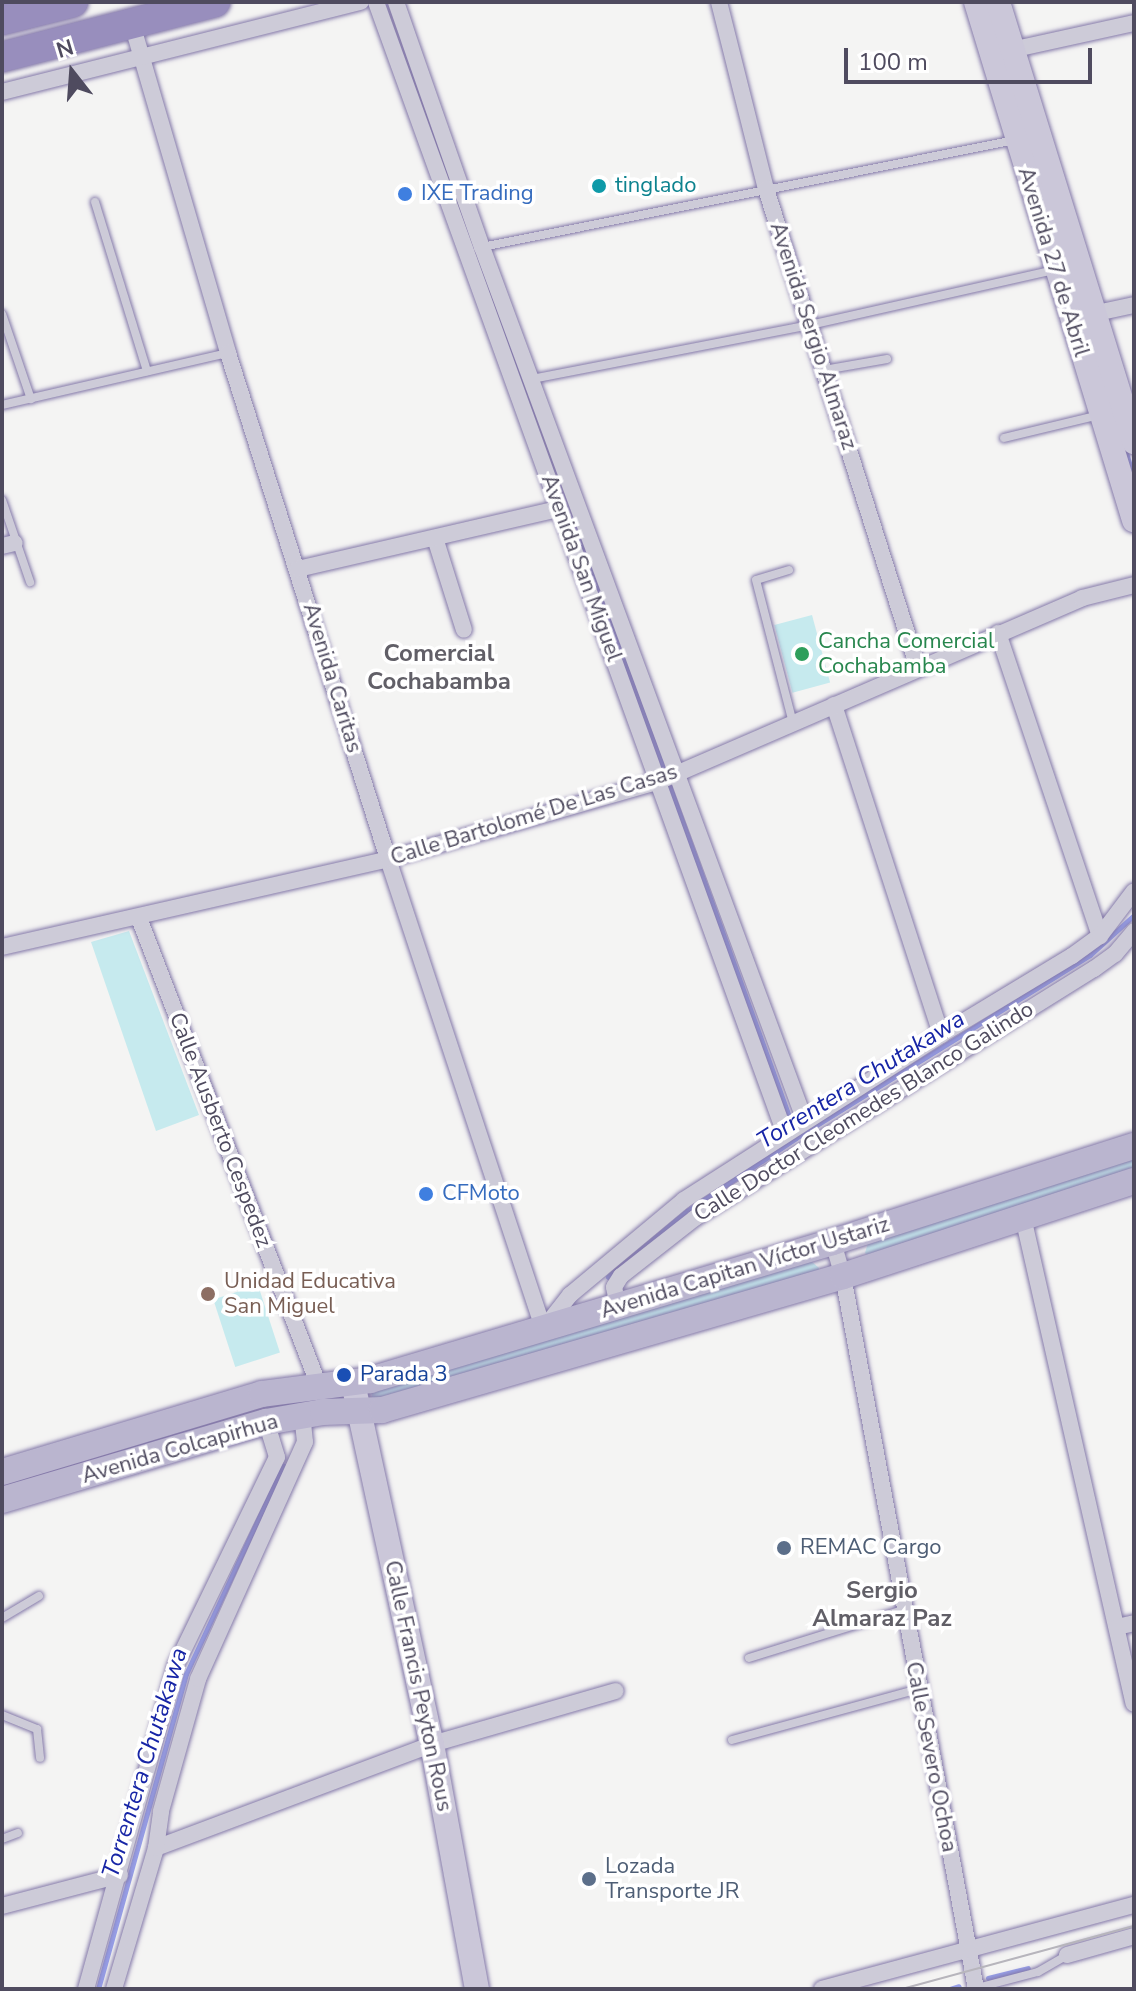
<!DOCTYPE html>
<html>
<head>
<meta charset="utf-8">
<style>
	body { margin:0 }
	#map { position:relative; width:1136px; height:1991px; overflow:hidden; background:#f4f4f3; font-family:"Nunito Sans",sans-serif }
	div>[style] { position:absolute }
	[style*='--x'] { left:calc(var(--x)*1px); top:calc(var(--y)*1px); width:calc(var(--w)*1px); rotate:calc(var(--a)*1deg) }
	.green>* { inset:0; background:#c6eaee; transform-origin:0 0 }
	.stream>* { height:5px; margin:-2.5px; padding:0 2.5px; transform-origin:2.5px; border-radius:2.5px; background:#969ee7 }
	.roads { filter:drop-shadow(0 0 2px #8479a9) drop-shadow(0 0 2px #8479a9) }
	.lane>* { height:8px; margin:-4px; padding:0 4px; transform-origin:4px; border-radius:4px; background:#cdcbd8 }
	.street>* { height:16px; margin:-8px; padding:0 8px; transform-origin:8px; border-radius:8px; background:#cdcbd8 }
	.secondary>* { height:24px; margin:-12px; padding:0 12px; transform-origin:12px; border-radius:12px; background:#cbc7d9 }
	.primary>* { height:26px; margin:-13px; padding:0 13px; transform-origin:13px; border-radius:13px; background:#bab5cf }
	.highway>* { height:30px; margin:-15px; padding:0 15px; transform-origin:15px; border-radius:15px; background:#988ebd }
	.tram>* { height:2px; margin:-1px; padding:0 1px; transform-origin:1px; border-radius:1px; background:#b7b5bc }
	.dots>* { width:22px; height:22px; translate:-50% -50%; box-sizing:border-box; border:4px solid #fff; border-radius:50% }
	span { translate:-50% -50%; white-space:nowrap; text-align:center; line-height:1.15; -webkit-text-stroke:7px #fff; paint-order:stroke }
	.culture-label { font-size:22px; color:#0d838f }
	.left { translate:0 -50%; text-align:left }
	.shop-label { font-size:22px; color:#366cbe }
	.street-label { font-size:22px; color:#4f4b5f }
	.leisure-label { font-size:22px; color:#27864d }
	.education-label { font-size:22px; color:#785e54 }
	.transit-label { font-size:22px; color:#164399 }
	.service-label { font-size:22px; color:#4e5e75 }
	.neighbourhood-label { font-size:24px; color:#615f67; font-weight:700 }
	.water-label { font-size:24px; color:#1725a6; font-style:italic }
	.frame { position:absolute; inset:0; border:4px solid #4f4b5f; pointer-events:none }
	.north { position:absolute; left:32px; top:32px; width:80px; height:80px; -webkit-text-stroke:6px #fff; paint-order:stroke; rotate:343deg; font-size:22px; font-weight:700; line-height:32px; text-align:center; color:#4f4b5f }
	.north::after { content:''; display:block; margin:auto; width:28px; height:36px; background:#4f4b5f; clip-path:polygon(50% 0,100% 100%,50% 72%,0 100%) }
	.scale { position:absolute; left:844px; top:48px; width:248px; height:36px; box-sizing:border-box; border:4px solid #4f4b5f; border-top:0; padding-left:10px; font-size:24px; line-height:28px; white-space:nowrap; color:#4f4b5f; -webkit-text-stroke:6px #fff; paint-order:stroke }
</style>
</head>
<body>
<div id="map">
	<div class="green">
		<div style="left:812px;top:615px;width:70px;height:39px;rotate:75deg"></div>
		<div style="clip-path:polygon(129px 931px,199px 1115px,156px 1131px,91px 942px)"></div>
		<div style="clip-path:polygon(1134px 1156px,1134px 1171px,868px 1256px,865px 1253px,868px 1243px)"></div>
		<div style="clip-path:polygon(811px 1261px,819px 1268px,819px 1273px,373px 1399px,371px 1391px)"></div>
		<div style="left:258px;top:1285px;width:71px;height:47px;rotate:72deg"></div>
	</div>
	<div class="stream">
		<div style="--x:490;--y:293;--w:93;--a:70.6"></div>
		<div style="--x:1123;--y:443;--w:38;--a:73"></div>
		<div style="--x:576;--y:534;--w:251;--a:69.5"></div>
		<div style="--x:669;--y:785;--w:353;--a:70.1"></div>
		<div style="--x:608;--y:1277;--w:103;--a:-39.9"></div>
		<div style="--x:687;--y:1211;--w:131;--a:-33.8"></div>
		<div style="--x:796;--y:1138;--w:346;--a:-31.9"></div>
		<div style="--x:1090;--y:955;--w:59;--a:-42.3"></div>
		<div style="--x:988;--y:1978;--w:41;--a:-14"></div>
		<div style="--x:98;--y:1989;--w:327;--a:-74.4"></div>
		<div style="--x:186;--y:1674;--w:230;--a:-65"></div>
		<div style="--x:950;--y:1989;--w:9;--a:-18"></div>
	</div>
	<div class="roads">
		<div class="lane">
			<div style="--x:95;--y:202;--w:177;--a:72.9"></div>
			<div style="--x:482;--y:247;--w:544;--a:-11.35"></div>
			<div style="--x:2;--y:314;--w:90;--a:71.2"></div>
			<div style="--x:824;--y:370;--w:64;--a:-9.9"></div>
			<div style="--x:532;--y:379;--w:283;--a:-11"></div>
			<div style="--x:810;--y:325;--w:251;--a:-12.7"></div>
			<div style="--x:2;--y:405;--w:232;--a:-13"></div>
			<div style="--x:1004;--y:438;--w:99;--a:-13.5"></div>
			<div style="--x:2;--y:500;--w:87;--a:71.1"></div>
			<div style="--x:789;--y:570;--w:34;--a:163"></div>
			<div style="--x:756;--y:580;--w:148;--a:75.5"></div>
			<div style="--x:2;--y:1618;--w:43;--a:-30.7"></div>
			<div style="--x:749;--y:1658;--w:161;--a:-17.3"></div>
			<div style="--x:2;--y:1715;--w:38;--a:22"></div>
			<div style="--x:37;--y:1729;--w:29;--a:84"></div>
			<div style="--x:732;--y:1740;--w:193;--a:-15.3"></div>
			<div style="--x:2;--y:1839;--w:17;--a:-21"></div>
			<div style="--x:973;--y:1989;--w:67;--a:-14.7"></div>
			<div style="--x:1038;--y:1972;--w:34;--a:-30"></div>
		</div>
		<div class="street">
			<div style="--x:376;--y:2;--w:1204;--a:70.13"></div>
			<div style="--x:396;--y:2;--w:260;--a:70.7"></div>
			<div style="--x:482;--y:247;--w:932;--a:69.72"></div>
			<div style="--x:719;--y:2;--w:193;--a:75.9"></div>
			<div style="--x:766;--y:189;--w:503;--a:72.39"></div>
			<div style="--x:132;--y:24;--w:343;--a:73.7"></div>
			<div style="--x:228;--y:353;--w:531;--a:72.45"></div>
			<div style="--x:388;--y:859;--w:495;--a:71.7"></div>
			<div style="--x:1011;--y:50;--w:126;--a:-12.4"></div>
			<div style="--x:2;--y:92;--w:370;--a:-14.1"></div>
			<div style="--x:1092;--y:314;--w:43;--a:-12.1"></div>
			<div style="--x:435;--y:538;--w:96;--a:72.5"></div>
			<div style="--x:2;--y:546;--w:13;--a:-13"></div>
			<div style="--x:298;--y:569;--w:267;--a:-13"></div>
			<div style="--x:998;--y:633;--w:320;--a:71.4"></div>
			<div style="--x:834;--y:705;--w:347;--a:72"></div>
			<div style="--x:139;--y:918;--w:501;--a:68.96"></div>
			<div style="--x:2;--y:947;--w:396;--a:-12.8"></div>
			<div style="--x:388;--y:859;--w:283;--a:-16"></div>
			<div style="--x:660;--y:781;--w:460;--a:-23.4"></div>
			<div style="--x:1082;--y:598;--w:54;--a:-14"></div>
			<div style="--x:1023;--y:1217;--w:499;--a:77.2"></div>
			<div style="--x:833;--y:1242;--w:35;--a:74"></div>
			<div style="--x:843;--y:1276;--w:725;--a:79.43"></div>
			<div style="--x:618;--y:1306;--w:19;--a:-102"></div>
			<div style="--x:614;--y:1287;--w:13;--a:-58"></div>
			<div style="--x:621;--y:1276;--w:94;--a:-38.1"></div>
			<div style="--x:695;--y:1218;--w:470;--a:-32"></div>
			<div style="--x:1094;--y:969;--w:26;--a:-36"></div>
			<div style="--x:1115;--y:954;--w:30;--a:-50"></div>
			<div style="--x:545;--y:1327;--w:41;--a:-52"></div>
			<div style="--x:570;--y:1295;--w:148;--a:-39.8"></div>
			<div style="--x:684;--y:1200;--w:305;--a:-32.7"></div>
			<div style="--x:941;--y:1035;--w:153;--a:-31.1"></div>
			<div style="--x:1072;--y:956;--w:34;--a:-36"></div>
			<div style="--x:1100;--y:936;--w:56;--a:-52.9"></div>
			<div style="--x:1117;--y:1627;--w:17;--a:-13"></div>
			<div style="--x:156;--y:1848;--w:295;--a:-20.6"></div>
			<div style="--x:432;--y:1744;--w:191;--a:-16.1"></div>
			<div style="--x:2;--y:1906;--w:122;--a:-14.7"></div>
			<div style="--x:1067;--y:1955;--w:70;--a:-15.8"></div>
			<div style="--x:86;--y:1989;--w:336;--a:-74.5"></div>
			<div style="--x:176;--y:1665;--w:231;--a:-64.1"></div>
			<div style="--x:277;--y:1457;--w:37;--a:-107"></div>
			<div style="--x:114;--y:1989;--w:147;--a:-73.4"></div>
			<div style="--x:156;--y:1848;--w:37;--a:-82"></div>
			<div style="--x:161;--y:1811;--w:137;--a:-74.3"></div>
			<div style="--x:198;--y:1679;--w:260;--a:-65.7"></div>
			<div style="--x:305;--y:1442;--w:27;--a:-96"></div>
			<div style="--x:822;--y:1989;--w:323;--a:-15.1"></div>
		</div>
		<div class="secondary">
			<div style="--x:976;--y:2;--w:542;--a:73.04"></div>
			<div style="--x:998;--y:2;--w:461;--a:72.8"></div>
			<div style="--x:353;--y:1383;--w:370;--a:77.7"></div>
			<div style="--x:432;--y:1744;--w:249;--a:79.6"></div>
		</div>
		<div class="primary">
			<div style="--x:2;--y:1472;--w:271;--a:-16.7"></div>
			<div style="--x:262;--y:1394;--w:109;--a:-7.4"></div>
			<div style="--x:370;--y:1380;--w:483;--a:-16.6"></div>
			<div style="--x:833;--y:1242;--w:316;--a:-17.7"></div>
			<div style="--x:2;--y:1500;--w:275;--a:-16.5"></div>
			<div style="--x:266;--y:1422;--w:58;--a:-10"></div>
			<div style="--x:323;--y:1412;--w:59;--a:-1.9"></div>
			<div style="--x:382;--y:1410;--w:480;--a:-16.2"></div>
			<div style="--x:843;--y:1276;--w:306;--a:-18.1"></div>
		</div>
		<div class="highway">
			<div style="--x:2;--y:20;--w:73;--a:-14.2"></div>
			<div style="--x:2;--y:57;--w:220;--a:-14.5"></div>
		</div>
	</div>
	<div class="tram">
		<div style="--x:902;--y:1989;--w:240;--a:-15.2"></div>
	</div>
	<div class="dots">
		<div style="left:599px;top:186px;background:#0f9aa8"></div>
		<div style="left:405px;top:194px;background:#3f7fe0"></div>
		<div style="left:802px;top:654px;background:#2e9e5b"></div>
		<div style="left:426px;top:1194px;background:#3f7fe0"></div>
		<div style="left:208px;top:1294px;background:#8d6e63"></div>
		<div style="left:344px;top:1375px;background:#1a4fb4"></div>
		<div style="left:784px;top:1548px;background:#5c6f8a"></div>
		<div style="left:589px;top:1879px;background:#5c6f8a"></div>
	</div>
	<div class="culture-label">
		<span class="left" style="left:615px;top:186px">tinglado</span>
	</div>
	<div class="shop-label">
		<span class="left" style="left:421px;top:194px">IXE Trading</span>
		<span class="left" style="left:442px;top:1194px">CFMoto</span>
	</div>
	<div class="street-label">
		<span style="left:1053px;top:262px;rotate:73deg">Avenida 27 de Abril</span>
		<span style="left:813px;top:336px;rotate:72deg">Avenida Sergio Almaraz</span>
		<span style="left:581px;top:568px;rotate:70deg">Avenida San Miguel</span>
		<span style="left:332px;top:678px;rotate:73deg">Avenida Caritas</span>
		<span style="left:534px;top:815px;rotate:-17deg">Calle Bartolomé De Las Casas</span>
		<span style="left:864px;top:1112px;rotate:-32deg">Calle Doctor Cleomedes Blanco Galindo</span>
		<span style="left:220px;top:1130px;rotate:69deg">Calle Ausberto Cespedez</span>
		<span style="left:745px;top:1268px;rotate:-17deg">Avenida Capitan Víctor Ustariz</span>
		<span style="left:180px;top:1449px;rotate:-16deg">Avenida Colcapirhua</span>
		<span style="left:418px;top:1686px;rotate:78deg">Calle Francis Peyton Rous</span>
		<span style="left:931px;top:1757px;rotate:79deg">Calle Severo Ochoa</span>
	</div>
	<div class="leisure-label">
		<span class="left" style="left:818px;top:654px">Cancha Comercial<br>Cochabamba</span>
	</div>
	<div class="education-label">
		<span class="left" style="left:224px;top:1294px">Unidad Educativa<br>San Miguel</span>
	</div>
	<div class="transit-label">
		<span class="left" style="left:360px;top:1375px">Parada 3</span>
	</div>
	<div class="service-label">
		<span class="left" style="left:800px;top:1548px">REMAC Cargo</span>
		<span class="left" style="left:605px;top:1879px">Lozada<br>Transporte JR</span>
	</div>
	<div class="neighbourhood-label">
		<span style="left:439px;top:668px">Comercial<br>Cochabamba</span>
		<span style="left:882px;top:1605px">Sergio<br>Almaraz Paz</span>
	</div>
	<div class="water-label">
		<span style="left:861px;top:1080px;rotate:-32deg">Torrentera Chutakawa</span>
		<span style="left:145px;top:1763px;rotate:-73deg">Torrentera Chutakawa</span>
	</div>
	<div class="frame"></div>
	<div class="north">N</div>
	<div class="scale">100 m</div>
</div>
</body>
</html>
